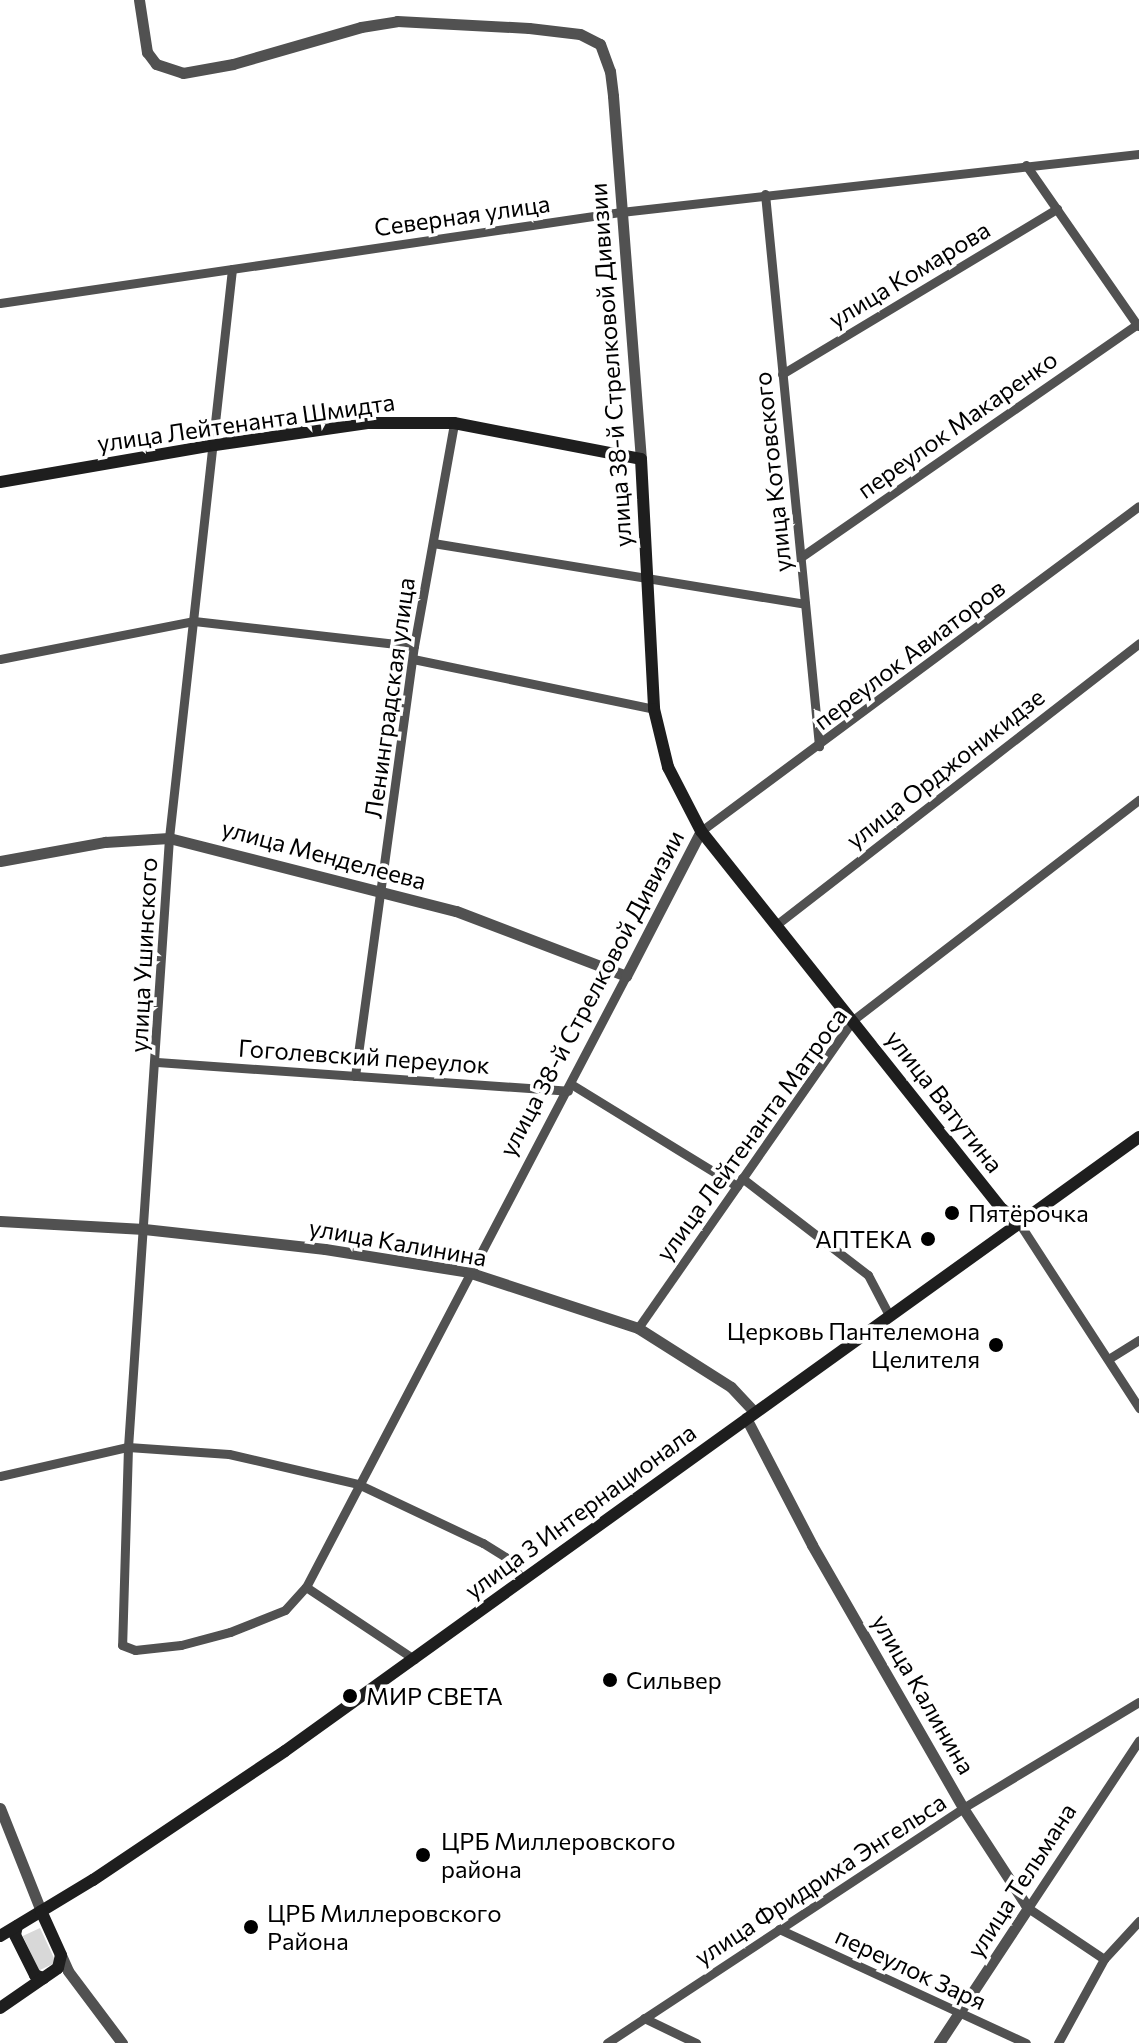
<!DOCTYPE html>
<html>
<head>
<meta charset="utf-8">
<style>
	body { margin:0 }
	#map { position:relative; width:1139px; height:2043px; overflow:hidden; background:#fff; font-family:Commissioner,sans-serif }
	div>[style] { position:absolute }
	[style*='--x'] { left:calc(var(--x)*1px); top:calc(var(--y)*1px); width:calc(var(--w)*1px); rotate:calc(var(--a)*1deg) }
	.green>* { inset:0; background:#d8d8d8; transform-origin:0 0 }
	.minor>* { height:9px; margin:-4.5px; padding:0 4.5px; transform-origin:4.5px; border-radius:4.5px; background:#515151 }
	.tertiary>* { height:11px; margin:-5.5px; padding:0 5.5px; transform-origin:5.5px; border-radius:5.5px; background:#515151 }
	.secondary>* { height:12px; margin:-6px; padding:0 6px; transform-origin:6px; border-radius:6px; background:#1e1e1e }
	.dots>* { width:22px; height:22px; translate:-50% -50%; box-sizing:border-box; border:4px solid #fff; border-radius:50% }
	span { translate:-50% -50%; white-space:nowrap; text-align:center; line-height:1.15; -webkit-text-stroke:7px #fff; paint-order:stroke }
	.street-label { font-size:24px; color:#000 }
	.poi-label { font-size:24px; color:#000 }
	.left { translate:0 -50%; text-align:left }
	.right { translate:-100% -50%; text-align:right }
</style>
</head>
<body>
<div id="map">
	<div class="green">
		<div style="left:40px;top:1928px;width:38px;height:19px;rotate:65deg"></div>
	</div>
	<div class="minor">
		<div style="--x:1026;--y:165;--w:196;--a:55.2"></div>
		<div style="--x:765;--y:194;--w:555;--a:84.41"></div>
		<div style="--x:232;--y:269;--w:572;--a:96.32"></div>
		<div style="--x:169;--y:838;--w:610;--a:93.85"></div>
		<div style="--x:128;--y:1447;--w:198;--a:91.7"></div>
		<div style="--x:122;--y:1645;--w:14;--a:21"></div>
		<div style="--x:135;--y:1650;--w:46;--a:-6.2"></div>
		<div style="--x:181;--y:1645;--w:51;--a:-14.9"></div>
		<div style="--x:230;--y:1632;--w:59;--a:-21.8"></div>
		<div style="--x:285;--y:1610;--w:31;--a:-48"></div>
		<div style="--x:306;--y:1587;--w:690;--a:-62.36"></div>
		<div style="--x:0;--y:303;--w:628;--a:-8.34"></div>
		<div style="--x:621;--y:212;--w:521;--a:-6.39"></div>
		<div style="--x:782;--y:374;--w:321;--a:-31"></div>
		<div style="--x:433;--y:543;--w:377;--a:9.3"></div>
		<div style="--x:801;--y:557;--w:409;--a:-34.7"></div>
		<div style="--x:0;--y:659;--w:198;--a:-11.1"></div>
		<div style="--x:194;--y:621;--w:221;--a:6.5"></div>
		<div style="--x:413;--y:659;--w:246;--a:11.7"></div>
		<div style="--x:701;--y:831;--w:545;--a:-36.58"></div>
		<div style="--x:776;--y:925;--w:460;--a:-37.8"></div>
		<div style="--x:157;--y:1062;--w:412;--a:4"></div>
		<div style="--x:355;--y:1076;--w:434;--a:-82.2"></div>
		<div style="--x:414;--y:646;--w:227;--a:-79.8"></div>
		<div style="--x:571;--y:1084;--w:195;--a:31.6"></div>
		<div style="--x:742;--y:1178;--w:159;--a:37.6"></div>
		<div style="--x:868;--y:1275;--w:45;--a:62.3"></div>
		<div style="--x:1019;--y:1223;--w:221;--a:57"></div>
		<div style="--x:638;--y:1328;--w:376;--a:-55.1"></div>
		<div style="--x:853;--y:1020;--w:361;--a:-37.6"></div>
		<div style="--x:1110;--y:1358;--w:34;--a:-32"></div>
		<div style="--x:0;--y:1476;--w:131;--a:-12.8"></div>
		<div style="--x:128;--y:1447;--w:101;--a:4"></div>
		<div style="--x:229;--y:1454;--w:132;--a:13.1"></div>
		<div style="--x:358;--y:1484;--w:138;--a:25.3"></div>
		<div style="--x:483;--y:1543;--w:26;--a:32"></div>
		<div style="--x:505;--y:1557;--w:29;--a:52"></div>
		<div style="--x:306;--y:1587;--w:130;--a:33.7"></div>
		<div style="--x:779;--y:1929;--w:272;--a:24.8"></div>
		<div style="--x:1104;--y:1959;--w:92;--a:-146.1"></div>
		<div style="--x:1028;--y:1908;--w:201;--a:-56.5"></div>
		<div style="--x:644;--y:2018;--w:58;--a:25.7"></div>
		<div style="--x:607;--y:2043;--w:427;--a:-33.4"></div>
		<div style="--x:963;--y:1808;--w:205;--a:-31.1"></div>
		<div style="--x:1058;--y:2043;--w:96;--a:-61.3"></div>
		<div style="--x:1104;--y:1959;--w:52;--a:-47.4"></div>
	</div>
	<div class="tertiary">
		<div style="--x:139;--y:0;--w:53;--a:81.3"></div>
		<div style="--x:147;--y:52;--w:15;--a:53"></div>
		<div style="--x:156;--y:64;--w:28;--a:18"></div>
		<div style="--x:183;--y:73;--w:51;--a:-10.2"></div>
		<div style="--x:233;--y:64;--w:133;--a:-16.1"></div>
		<div style="--x:361;--y:27;--w:36;--a:-9"></div>
		<div style="--x:397;--y:21;--w:132;--a:3"></div>
		<div style="--x:529;--y:28;--w:51;--a:6.7"></div>
		<div style="--x:580;--y:34;--w:22;--a:27"></div>
		<div style="--x:600;--y:44;--w:29;--a:70"></div>
		<div style="--x:610;--y:71;--w:25;--a:83"></div>
		<div style="--x:613;--y:96;--w:364;--a:85.6"></div>
		<div style="--x:0;--y:861;--w:107;--a:-10.3"></div>
		<div style="--x:105;--y:842;--w:64;--a:-3.6"></div>
		<div style="--x:169;--y:838;--w:296;--a:14.3"></div>
		<div style="--x:456;--y:911;--w:182;--a:20.9"></div>
		<div style="--x:626;--y:976;--w:163;--a:-62.7"></div>
		<div style="--x:0;--y:1221;--w:144;--a:3.2"></div>
		<div style="--x:144;--y:1229;--w:182;--a:6.3"></div>
		<div style="--x:325;--y:1249;--w:145;--a:9.1"></div>
		<div style="--x:468;--y:1272;--w:179;--a:18.2"></div>
		<div style="--x:638;--y:1328;--w:110;--a:32.4"></div>
		<div style="--x:731;--y:1387;--w:34;--a:47"></div>
		<div style="--x:746;--y:1418;--w:143;--a:62.5"></div>
		<div style="--x:812;--y:1545;--w:303;--a:60.1"></div>
		<div style="--x:963;--y:1808;--w:119;--a:57"></div>
		<div style="--x:1028;--y:1908;--w:162;--a:123.4"></div>
		<div style="--x:0;--y:1808;--w:111;--a:68.3"></div>
		<div style="--x:61;--y:1955;--w:17;--a:66"></div>
		<div style="--x:68;--y:1971;--w:90;--a:53.1"></div>
	</div>
	<div class="secondary">
		<div style="--x:0;--y:482;--w:218;--a:-9.8"></div>
		<div style="--x:215;--y:445;--w:154;--a:-8.2"></div>
		<div style="--x:367;--y:423;--w:87;--a:0"></div>
		<div style="--x:454;--y:423;--w:190;--a:10.9"></div>
		<div style="--x:641;--y:459;--w:250;--a:87"></div>
		<div style="--x:654;--y:709;--w:60;--a:76.4"></div>
		<div style="--x:668;--y:767;--w:72;--a:62.7"></div>
		<div style="--x:701;--y:831;--w:483;--a:51.5"></div>
		<div style="--x:1002;--y:1209;--w:22;--a:39"></div>
		<div style="--x:17;--y:1926;--w:9;--a:103"></div>
		<div style="--x:15;--y:1935;--w:45;--a:63.4"></div>
		<div style="--x:35;--y:1975;--w:9;--a:21"></div>
		<div style="--x:0;--y:1936;--w:109;--a:-31.1"></div>
		<div style="--x:93;--y:1880;--w:231;--a:-33.9"></div>
		<div style="--x:285;--y:1751;--w:1052;--a:-35.71"></div>
		<div style="--x:0;--y:2008;--w:70;--a:-34.6"></div>
		<div style="--x:58;--y:1968;--w:13;--a:-77"></div>
		<div style="--x:61;--y:1955;--w:48;--a:-114.4"></div>
	</div>
	<div class="dots">
		<div style="left:952px;top:1213px;background:#000"></div>
		<div style="left:928px;top:1239px;background:#000"></div>
		<div style="left:996px;top:1345px;background:#000"></div>
		<div style="left:610px;top:1680px;background:#000"></div>
		<div style="left:350px;top:1696px;background:#000"></div>
		<div style="left:423px;top:1855px;background:#000"></div>
		<div style="left:251px;top:1927px;background:#000"></div>
	</div>
	<div class="street-label">
		<span style="left:462px;top:215px;rotate:-8deg">Северная улица</span>
		<span style="left:909px;top:274px;rotate:-31deg">улица Комарова</span>
		<span style="left:610px;top:365px;rotate:-94deg">улица 38-й Стрелковой Дивизии</span>
		<span style="left:246px;top:422px;rotate:-8deg">улица Лейтенанта Шмидта</span>
		<span style="left:957px;top:424px;rotate:-35deg">переулок Макаренко</span>
		<span style="left:772px;top:472px;rotate:-96deg">улица Котовского</span>
		<span style="left:909px;top:654px;rotate:-37deg">переулок Авиаторов</span>
		<span style="left:389px;top:698px;rotate:-82deg">Ленинградская улица</span>
		<span style="left:945px;top:768px;rotate:-38deg">улица Орджоникидзе</span>
		<span style="left:324px;top:854px;rotate:15deg">улица Менделеева</span>
		<span style="left:143px;top:955px;rotate:-87deg">улица Ушинского</span>
		<span style="left:591px;top:993px;rotate:-62deg">улица 38-й Стрелковой Дивизии</span>
		<span style="left:364px;top:1056px;rotate:4deg">Гоголевский переулок</span>
		<span style="left:945px;top:1101px;rotate:52deg">улица Ватутина</span>
		<span style="left:751px;top:1134px;rotate:-54deg">улица Лейтенанта Матроса</span>
		<span style="left:398px;top:1242px;rotate:10deg">улица Калинина</span>
		<span style="left:580px;top:1511px;rotate:-36deg">улица 3 Интернационала</span>
		<span style="left:924px;top:1694px;rotate:60deg">улица Калинина</span>
		<span style="left:820px;top:1879px;rotate:-33deg">улица Фридриха Энгельса</span>
		<span style="left:1021px;top:1880px;rotate:-57deg">улица Тельмана</span>
		<span style="left:911px;top:1968px;rotate:25deg">переулок Заря</span>
	</div>
	<div class="poi-label">
		<span class="left" style="left:968px;top:1213px">Пятёрочка</span>
		<span class="right" style="left:912px;top:1239px">АПТЕКА</span>
		<span class="right" style="left:980px;top:1345px">Церковь Пантелемона<br>Целителя</span>
		<span class="left" style="left:626px;top:1680px">Сильвер</span>
		<span class="left" style="left:366px;top:1696px">МИР СВЕТА</span>
		<span class="left" style="left:441px;top:1855px">ЦРБ Миллеровского<br>района</span>
		<span class="left" style="left:267px;top:1927px">ЦРБ Миллеровского<br>Района</span>
	</div>
</div>
</body>
</html>
